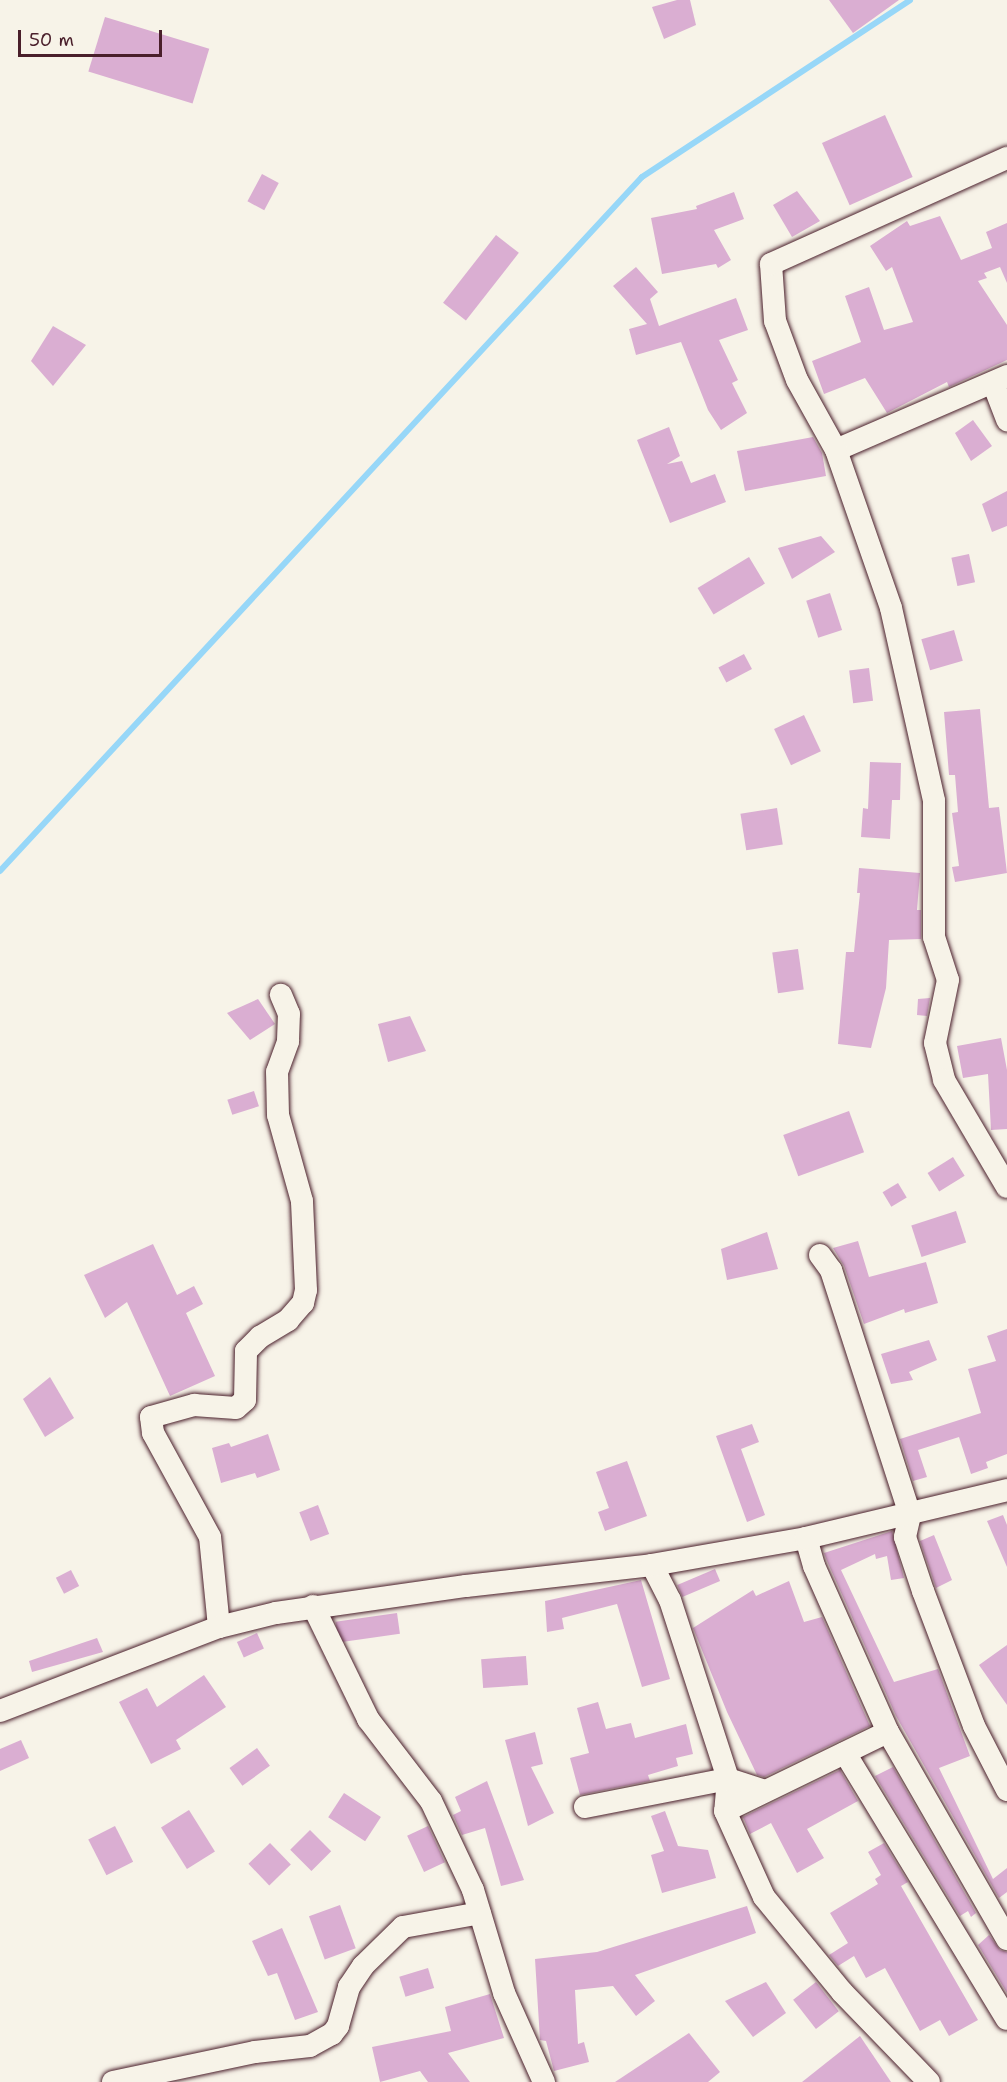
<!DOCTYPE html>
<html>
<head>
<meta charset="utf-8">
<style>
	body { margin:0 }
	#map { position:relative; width:1007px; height:2082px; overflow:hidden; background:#f7f3e8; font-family:"Shantell Sans",sans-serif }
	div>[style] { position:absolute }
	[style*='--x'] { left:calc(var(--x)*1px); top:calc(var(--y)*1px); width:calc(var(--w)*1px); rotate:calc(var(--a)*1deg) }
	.stream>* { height:6px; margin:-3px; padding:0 3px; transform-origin:3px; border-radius:3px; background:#97d7f8 }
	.building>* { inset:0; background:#daaed2; transform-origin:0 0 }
	.roads { filter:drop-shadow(0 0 2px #4a1f2b) drop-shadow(0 0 2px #4a1f2b) }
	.minor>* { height:22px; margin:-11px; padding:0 11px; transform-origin:11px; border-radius:11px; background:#f7f3e8 }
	span { translate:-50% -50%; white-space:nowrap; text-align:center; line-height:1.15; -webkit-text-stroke:4.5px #f7f3e8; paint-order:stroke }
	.scale { position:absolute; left:18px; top:30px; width:144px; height:27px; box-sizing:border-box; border:3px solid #4a1f2b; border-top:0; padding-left:8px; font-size:18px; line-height:21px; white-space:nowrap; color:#4a1f2b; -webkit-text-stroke:4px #f7f3e8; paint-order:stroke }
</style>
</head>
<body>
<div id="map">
	<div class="stream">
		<div style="--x:0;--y:871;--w:945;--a:-47.23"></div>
		<div style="--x:642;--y:177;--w:321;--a:-33.4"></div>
	</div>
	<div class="building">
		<div style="clip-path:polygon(677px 0,690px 0,696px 25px,664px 39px,652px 7px)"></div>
		<div style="clip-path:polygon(829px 0,899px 0,853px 33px)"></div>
		<div style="left:105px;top:17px;width:109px;height:57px;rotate:17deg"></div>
		<div style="left:885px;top:115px;width:68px;height:69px;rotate:66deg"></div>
		<div style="left:262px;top:174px;width:19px;height:31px;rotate:28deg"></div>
		<div style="clip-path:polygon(797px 191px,820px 221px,792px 237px,773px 205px)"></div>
		<div style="clip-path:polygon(734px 192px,744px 219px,714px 230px,731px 260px,718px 268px,716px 264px,662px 274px,651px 218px,697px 209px,696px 206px)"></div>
		<div style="clip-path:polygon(940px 216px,961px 260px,992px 248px,986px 232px,1007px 223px,1007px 283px,1000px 267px,984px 273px,987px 278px,978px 281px,1007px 325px,1007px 360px,949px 387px,947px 382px,887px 413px,865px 378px,824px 394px,812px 361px,861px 342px,845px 296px,869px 287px,884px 330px,913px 322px,892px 267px,886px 271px,870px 246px,907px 221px,910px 226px)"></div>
		<div style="left:496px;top:235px;width:29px;height:86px;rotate:38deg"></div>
		<div style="clip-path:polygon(636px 267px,658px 292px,650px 299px,659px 326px,736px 298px,748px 330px,719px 340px,738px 380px,732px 383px,747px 413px,721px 430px,708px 410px,681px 342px,636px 355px,629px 329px,647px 324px,613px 286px)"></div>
		<div style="clip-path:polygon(53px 326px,86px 345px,53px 386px,31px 361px)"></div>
		<div style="clip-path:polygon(973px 420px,992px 446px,971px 461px,955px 433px)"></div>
		<div style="clip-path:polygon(669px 427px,680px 456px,667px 464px,682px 461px,691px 483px,715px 474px,726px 502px,670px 523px,637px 440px)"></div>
		<div style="clip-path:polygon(813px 437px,822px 453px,826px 476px,745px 491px,737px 451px)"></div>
		<div style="clip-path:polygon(1007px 491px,1007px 526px,992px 532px,982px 504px)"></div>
		<div style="clip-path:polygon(821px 536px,835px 552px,792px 579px,778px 548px)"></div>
		<div style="left:969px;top:554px;width:29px;height:18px;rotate:78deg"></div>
		<div style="left:749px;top:557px;width:31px;height:60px;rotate:59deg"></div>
		<div style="left:830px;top:593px;width:39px;height:25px;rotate:72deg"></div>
		<div style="left:954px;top:630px;width:32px;height:34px;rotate:74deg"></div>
		<div style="left:744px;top:654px;width:17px;height:29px;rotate:62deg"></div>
		<div style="left:869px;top:668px;width:33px;height:20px;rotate:83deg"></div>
		<div style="clip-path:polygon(980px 709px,989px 808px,999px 807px,1007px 873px,955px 882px,952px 867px,959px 866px,952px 813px,958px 812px,955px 775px,949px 775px,944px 712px)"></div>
		<div style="left:804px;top:715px;width:40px;height:33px;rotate:65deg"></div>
		<div style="clip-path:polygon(870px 762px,901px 763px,900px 800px,892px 800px,890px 839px,861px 837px,863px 808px,868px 809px)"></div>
		<div style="left:777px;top:808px;width:37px;height:37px;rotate:81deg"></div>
		<div style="clip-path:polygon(859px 868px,920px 873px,917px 910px,921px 910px,921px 939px,889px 940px,886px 988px,871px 1048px,838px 1044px,846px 952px,854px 952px,860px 893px,857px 893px)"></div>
		<div style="left:798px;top:949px;width:41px;height:26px;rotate:82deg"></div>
		<div style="clip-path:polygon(930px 998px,927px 1016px,917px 1015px,918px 999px)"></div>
		<div style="clip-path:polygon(258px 999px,275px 1024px,250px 1040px,227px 1013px)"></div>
		<div style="clip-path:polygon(410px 1016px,426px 1051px,388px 1062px,378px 1024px)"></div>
		<div style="clip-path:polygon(1001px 1038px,1007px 1070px,1007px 1129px,991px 1130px,988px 1074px,963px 1078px,957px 1046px)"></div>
		<div style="left:254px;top:1091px;width:16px;height:28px;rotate:72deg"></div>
		<div style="left:849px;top:1111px;width:44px;height:70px;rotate:70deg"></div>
		<div style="left:953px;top:1157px;width:22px;height:30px;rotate:58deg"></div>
		<div style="left:898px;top:1183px;width:17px;height:18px;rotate:59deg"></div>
		<div style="left:956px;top:1211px;width:33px;height:47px;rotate:72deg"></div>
		<div style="clip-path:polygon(767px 1232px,778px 1269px,727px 1280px,721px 1249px)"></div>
		<div style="clip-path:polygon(858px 1241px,869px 1277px,926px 1262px,938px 1303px,905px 1313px,904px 1309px,864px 1324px,844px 1266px,833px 1248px)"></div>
		<div style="clip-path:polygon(153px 1244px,177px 1295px,194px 1286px,203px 1304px,186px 1313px,215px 1376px,170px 1396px,127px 1302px,105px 1318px,84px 1275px)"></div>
		<div style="clip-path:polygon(1007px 1329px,1007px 1454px,986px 1462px,988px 1468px,971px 1474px,959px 1437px,918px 1450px,927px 1477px,913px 1481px,900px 1439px,981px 1413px,968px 1369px,996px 1361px,987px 1336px)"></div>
		<div style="clip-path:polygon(929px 1340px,937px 1360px,909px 1372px,913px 1380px,891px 1384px,881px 1354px)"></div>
		<div style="clip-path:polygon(50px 1377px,74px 1418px,45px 1437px,23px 1399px)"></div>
		<div style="clip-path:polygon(752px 1424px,759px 1442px,741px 1449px,765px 1515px,747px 1522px,716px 1436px)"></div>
		<div style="clip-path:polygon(268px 1434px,280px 1470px,257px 1478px,255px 1473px,221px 1483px,212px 1448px,229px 1443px,231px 1447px)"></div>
		<div style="clip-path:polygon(627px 1461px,647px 1516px,605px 1531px,598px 1512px,609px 1508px,596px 1472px)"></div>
		<div style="left:318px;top:1505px;width:31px;height:20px;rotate:69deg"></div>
		<div style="clip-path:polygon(1003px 1515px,1007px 1525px,1007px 1567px,987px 1521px)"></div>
		<div style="clip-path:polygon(892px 1531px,904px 1578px,891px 1580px,887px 1556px,876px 1559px,875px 1554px,841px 1570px,894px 1682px,938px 1669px,970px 1756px,939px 1768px,993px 1879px,1007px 1868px,1007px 1892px,999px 1898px,896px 1716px,827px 1561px,824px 1553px)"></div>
		<div style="clip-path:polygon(934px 1535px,952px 1580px,936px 1588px,920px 1541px)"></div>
		<div style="left:715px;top:1569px;width:13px;height:41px;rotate:67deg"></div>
		<div style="left:71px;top:1570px;width:18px;height:17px;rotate:63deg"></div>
		<div style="clip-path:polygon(641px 1580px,670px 1679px,642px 1687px,617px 1604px,562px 1618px,564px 1629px,547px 1632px,545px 1601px)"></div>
		<div style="clip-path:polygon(789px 1581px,804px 1622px,822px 1617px,870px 1726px,764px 1777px,757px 1775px,727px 1712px,693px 1628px,753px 1590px,756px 1596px)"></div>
		<div style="left:397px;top:1613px;width:21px;height:62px;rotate:82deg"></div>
		<div style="left:257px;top:1633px;width:17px;height:22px;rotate:66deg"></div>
		<div style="clip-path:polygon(97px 1638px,103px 1652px,32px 1672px,29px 1661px)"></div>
		<div style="clip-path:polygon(1007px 1645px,1007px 1705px,979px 1665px)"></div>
		<div style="left:526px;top:1656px;width:29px;height:45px;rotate:86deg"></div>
		<div style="clip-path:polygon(204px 1675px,226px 1707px,176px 1740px,181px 1749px,151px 1764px,119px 1702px,147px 1688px,157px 1707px)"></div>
		<div style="clip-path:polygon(598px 1702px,606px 1729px,631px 1723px,635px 1738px,686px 1724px,693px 1754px,676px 1758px,678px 1766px,648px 1775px,650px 1781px,580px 1795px,570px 1758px,589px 1753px,577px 1708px)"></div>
		<div style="clip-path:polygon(535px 1732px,543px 1764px,531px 1767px,554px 1813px,528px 1826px,505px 1740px)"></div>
		<div style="clip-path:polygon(21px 1740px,29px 1758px,0 1771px,0 1749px)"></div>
		<div style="left:257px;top:1748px;width:22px;height:34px;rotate:54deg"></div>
		<div style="clip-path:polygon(893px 1767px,976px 1913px,971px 1917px,968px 1911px,960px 1916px,875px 1776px)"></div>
		<div style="clip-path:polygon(840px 1770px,858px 1801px,807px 1829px,824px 1858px,797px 1873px,771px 1823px,750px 1834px,743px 1817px)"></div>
		<div style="clip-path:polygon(487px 1781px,524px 1880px,501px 1886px,485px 1828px,462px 1835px,453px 1815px,461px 1811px,455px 1797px)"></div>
		<div style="left:344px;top:1793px;width:44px;height:29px;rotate:33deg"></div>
		<div style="left:189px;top:1810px;width:49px;height:33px;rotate:58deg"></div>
		<div style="clip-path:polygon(665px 1811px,678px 1846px,708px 1850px,716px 1878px,662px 1893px,651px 1855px,664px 1851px,651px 1816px)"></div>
		<div style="left:115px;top:1826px;width:40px;height:30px;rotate:63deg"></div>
		<div style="left:428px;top:1826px;width:40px;height:23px;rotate:65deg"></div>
		<div style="left:310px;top:1830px;width:30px;height:28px;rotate:45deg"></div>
		<div style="left:270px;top:1843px;width:30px;height:30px;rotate:46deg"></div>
		<div style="clip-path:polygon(884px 1843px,908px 1882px,901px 1886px,978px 2020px,949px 2036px,940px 2020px,920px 2031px,885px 1968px,866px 1978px,854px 1956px,838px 1966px,829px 1955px,848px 1943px,830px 1913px,878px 1884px,875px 1879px,881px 1875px,868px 1852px)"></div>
		<div style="left:340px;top:1905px;width:46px;height:33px;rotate:70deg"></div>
		<div style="clip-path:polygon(747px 1906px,756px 1933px,635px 1975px,655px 2001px,636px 2016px,613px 1986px,575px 1990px,578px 2044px,584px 2042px,589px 2062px,554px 2071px,546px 2041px,540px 2040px,535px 1959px,597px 1952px)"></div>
		<div style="clip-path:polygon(282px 1928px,318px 2012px,295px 2020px,277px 1973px,268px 1976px,252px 1941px)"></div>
		<div style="clip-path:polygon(989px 1935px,1000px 1950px,1007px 1952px,1007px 1993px,978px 1945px)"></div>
		<div style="left:428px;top:1968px;width:21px;height:30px;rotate:73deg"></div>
		<div style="clip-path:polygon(766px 1982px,786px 2013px,753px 2037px,725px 2001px)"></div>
		<div style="left:816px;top:1982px;width:37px;height:29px;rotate:52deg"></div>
		<div style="clip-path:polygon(490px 1994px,504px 2038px,448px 2053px,470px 2082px,428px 2082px,420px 2071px,380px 2082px,372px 2047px,451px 2031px,445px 2007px)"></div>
		<div style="clip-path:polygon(689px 2033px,720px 2072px,708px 2082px,615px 2082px)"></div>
		<div style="clip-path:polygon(860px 2036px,891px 2082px,802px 2082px)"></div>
	</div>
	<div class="roads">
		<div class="minor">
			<div style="--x:1007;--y:376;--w:186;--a:156.6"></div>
			<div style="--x:836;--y:450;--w:167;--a:70.8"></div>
			<div style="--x:891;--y:608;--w:198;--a:77.4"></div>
			<div style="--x:934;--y:801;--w:136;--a:90"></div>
			<div style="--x:934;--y:937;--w:45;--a:72"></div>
			<div style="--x:948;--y:980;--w:64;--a:101.7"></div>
			<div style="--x:935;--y:1043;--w:38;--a:76"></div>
			<div style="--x:944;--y:1080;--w:124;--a:59.5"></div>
			<div style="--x:993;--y:383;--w:40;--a:69"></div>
			<div style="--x:836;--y:450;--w:80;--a:-119.1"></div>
			<div style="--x:797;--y:380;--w:63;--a:-110.4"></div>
			<div style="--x:775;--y:321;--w:57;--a:-94"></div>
			<div style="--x:771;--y:264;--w:259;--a:-24.2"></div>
			<div style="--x:820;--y:1255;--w:19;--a:54"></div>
			<div style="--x:831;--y:1270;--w:257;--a:72.1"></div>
			<div style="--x:910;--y:1515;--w:23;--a:103"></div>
			<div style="--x:905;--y:1537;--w:57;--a:71.6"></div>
			<div style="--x:923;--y:1591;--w:144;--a:69.3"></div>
			<div style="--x:974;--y:1726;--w:72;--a:62.7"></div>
			<div style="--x:806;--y:1538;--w:29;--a:74"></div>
			<div style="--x:814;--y:1566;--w:182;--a:66"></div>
			<div style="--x:888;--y:1732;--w:239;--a:60.1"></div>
			<div style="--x:652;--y:1565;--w:39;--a:63"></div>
			<div style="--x:670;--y:1600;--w:188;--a:72"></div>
			<div style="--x:728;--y:1779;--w:32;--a:95"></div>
			<div style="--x:725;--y:1811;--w:94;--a:65.6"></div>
			<div style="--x:764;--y:1897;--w:123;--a:50.6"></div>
			<div style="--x:842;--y:1992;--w:125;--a:46"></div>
			<div style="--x:313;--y:1606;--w:126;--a:64"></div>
			<div style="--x:368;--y:1719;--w:103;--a:52.5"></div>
			<div style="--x:431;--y:1801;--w:98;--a:64.7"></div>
			<div style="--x:473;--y:1890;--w:108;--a:73.2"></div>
			<div style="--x:504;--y:1993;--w:98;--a:65.8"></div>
			<div style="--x:219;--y:1627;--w:90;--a:-95.7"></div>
			<div style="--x:210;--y:1537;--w:119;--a:-118.7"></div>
			<div style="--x:153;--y:1433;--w:16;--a:-97"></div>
			<div style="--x:151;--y:1417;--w:45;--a:-15.6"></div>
			<div style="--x:194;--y:1405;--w:42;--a:4.1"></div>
			<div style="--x:236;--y:1408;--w:12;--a:-42"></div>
			<div style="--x:245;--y:1400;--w:49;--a:-88.8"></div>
			<div style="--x:246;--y:1351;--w:20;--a:-45"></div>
			<div style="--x:260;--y:1337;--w:33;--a:-31"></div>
			<div style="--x:288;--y:1320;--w:23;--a:-49"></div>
			<div style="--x:303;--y:1303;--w:13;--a:-77"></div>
			<div style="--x:306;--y:1290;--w:89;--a:-92.6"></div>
			<div style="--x:302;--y:1201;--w:89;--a:-105.6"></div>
			<div style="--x:278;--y:1115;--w:43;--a:-91.3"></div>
			<div style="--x:277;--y:1072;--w:33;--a:-70"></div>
			<div style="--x:288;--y:1041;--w:27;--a:-88"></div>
			<div style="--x:289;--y:1014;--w:21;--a:-113"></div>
			<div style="--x:0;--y:1711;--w:235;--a:-21"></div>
			<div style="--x:219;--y:1627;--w:59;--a:-13.8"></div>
			<div style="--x:276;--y:1613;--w:192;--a:-8.1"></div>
			<div style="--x:466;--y:1586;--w:187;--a:-6.4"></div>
			<div style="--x:652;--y:1565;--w:156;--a:-9.9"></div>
			<div style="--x:806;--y:1538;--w:207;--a:-13.4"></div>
			<div style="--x:845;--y:1753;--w:311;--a:58.7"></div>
			<div style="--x:585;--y:1807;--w:146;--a:-11.1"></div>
			<div style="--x:728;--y:1779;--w:38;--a:18"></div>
			<div style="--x:725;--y:1811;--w:181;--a:-25.9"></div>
			<div style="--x:113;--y:2082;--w:145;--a:-11.9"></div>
			<div style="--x:255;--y:2052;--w:55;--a:-6.2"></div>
			<div style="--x:310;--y:2046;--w:25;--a:-29"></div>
			<div style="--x:332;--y:2034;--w:10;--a:-53"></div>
			<div style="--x:338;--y:2026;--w:41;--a:-74.2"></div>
			<div style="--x:349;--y:1987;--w:25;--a:-56"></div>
			<div style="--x:363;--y:1966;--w:56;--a:-44.3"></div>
			<div style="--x:403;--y:1927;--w:78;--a:-10.3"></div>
		</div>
	</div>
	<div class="scale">50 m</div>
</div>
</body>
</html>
